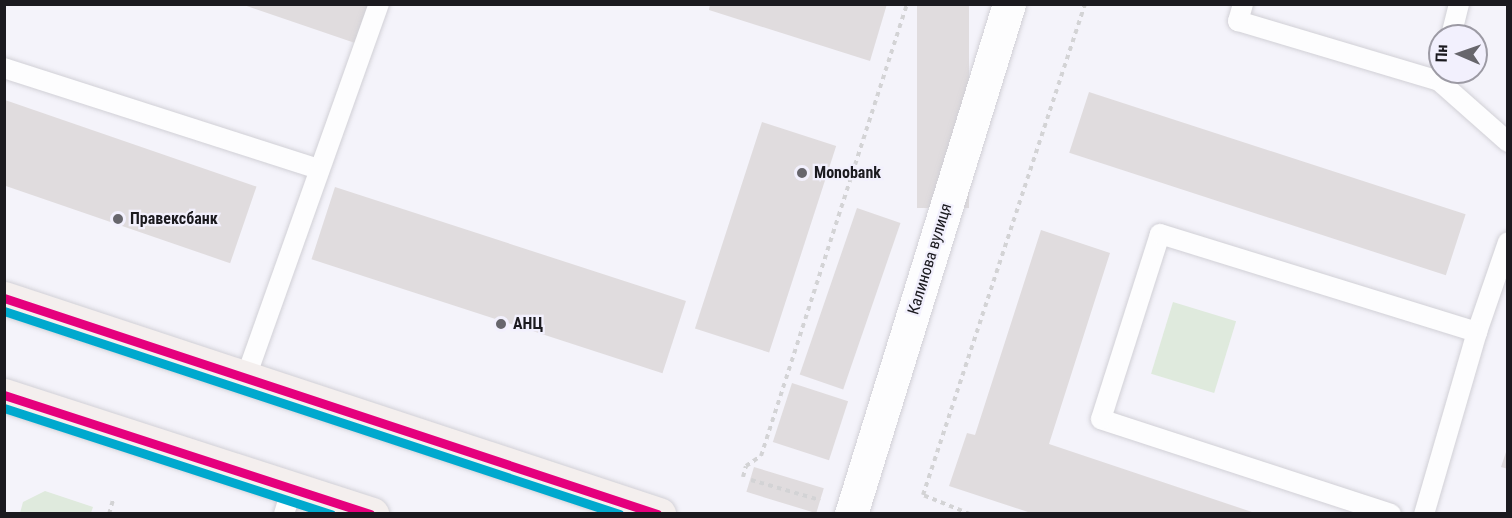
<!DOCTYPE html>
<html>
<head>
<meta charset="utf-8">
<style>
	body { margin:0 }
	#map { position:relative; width:1512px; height:518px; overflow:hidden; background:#f4f3fa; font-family:"Roboto Condensed",sans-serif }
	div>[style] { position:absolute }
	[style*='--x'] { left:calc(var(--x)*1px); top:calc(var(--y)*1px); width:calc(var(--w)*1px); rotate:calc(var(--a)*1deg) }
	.green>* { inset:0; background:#dfeadd; transform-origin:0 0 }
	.building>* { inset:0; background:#e0dcde; transform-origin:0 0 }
	.path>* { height:4px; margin-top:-2px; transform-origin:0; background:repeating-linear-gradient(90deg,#d3d3d5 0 4.5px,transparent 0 9px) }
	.roads { filter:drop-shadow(0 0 2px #d1d0d6) drop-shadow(0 0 2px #d1d0d6) }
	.service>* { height:20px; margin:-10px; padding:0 10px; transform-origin:10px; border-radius:10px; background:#fdfdfe }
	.tertiary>* { height:33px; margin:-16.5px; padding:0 16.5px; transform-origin:16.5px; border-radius:16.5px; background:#fdfdfe }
	.primary>* { height:33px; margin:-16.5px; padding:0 16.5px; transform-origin:16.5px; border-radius:16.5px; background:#f4efee }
	.bus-1>* { height:9px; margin:-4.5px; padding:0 4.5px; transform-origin:4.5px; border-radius:4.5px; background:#e5007d }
	.bus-2>* { height:9px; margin:-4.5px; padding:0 4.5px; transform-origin:4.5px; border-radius:4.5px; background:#00a9ce }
	.dots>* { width:16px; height:16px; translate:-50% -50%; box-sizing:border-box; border:3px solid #f2f0fd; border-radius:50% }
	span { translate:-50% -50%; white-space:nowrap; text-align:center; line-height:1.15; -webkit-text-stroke:4.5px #f2f0fd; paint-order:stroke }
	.poi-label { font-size:16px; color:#1b1a1f; font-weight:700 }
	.left { translate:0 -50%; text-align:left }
	.street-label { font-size:16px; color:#1b1a1f }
	.frame { position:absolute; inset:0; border:6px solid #1b1a1f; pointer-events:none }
	.north { position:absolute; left:1428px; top:24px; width:60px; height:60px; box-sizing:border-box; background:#f2f0fd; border:2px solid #9c9aa4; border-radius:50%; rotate:272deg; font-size:16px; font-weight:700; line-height:24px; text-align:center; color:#1b1a1f }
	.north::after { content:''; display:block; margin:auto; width:21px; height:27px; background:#67666c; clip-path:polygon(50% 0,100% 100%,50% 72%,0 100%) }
</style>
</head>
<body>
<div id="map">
	<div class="green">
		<div style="left:1173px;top:302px;width:66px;height:75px;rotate:17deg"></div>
		<div style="clip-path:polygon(45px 491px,93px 507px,91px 513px,20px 513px,23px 502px)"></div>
	</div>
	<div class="building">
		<div style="clip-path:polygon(241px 4px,368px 4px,355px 43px)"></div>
		<div style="clip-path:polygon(710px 4px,887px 4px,870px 61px,709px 10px)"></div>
		<div style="left:917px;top:4px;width:52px;height:204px"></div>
		<div style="left:1089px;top:92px;width:396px;height:64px;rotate:18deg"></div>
		<div style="left:5px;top:100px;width:266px;height:81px;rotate:19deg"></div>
		<div style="left:762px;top:122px;width:78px;height:217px;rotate:18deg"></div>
		<div style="left:335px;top:187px;width:369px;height:76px;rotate:18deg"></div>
		<div style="left:857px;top:208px;width:46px;height:176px;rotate:19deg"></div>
		<div style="clip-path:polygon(1041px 230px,1110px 253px,1049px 444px,1258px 514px,1034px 514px,949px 486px,967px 433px,975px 435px)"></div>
		<div style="left:792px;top:383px;width:59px;height:62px;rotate:18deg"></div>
		<div style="clip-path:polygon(1507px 449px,1508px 449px,1508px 469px,1501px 467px)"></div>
		<div style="left:754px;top:467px;width:73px;height:26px;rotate:17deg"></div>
	</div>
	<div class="path">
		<div style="--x:743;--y:477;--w:11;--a:-75"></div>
		<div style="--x:746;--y:466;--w:18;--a:-34"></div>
		<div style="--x:761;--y:456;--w:475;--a:-72.1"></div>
		<div style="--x:751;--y:480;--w:72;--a:16.2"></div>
		<div style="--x:109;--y:514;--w:15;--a:-74"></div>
		<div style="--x:970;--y:514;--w:51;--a:-158"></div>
		<div style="--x:923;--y:495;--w:517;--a:-71.74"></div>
	</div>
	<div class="roads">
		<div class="service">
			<div style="--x:1243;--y:4;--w:18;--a:106"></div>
			<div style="--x:1238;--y:21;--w:210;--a:16.6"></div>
			<div style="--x:1439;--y:81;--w:9;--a:-77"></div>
			<div style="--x:1451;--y:36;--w:33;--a:-76"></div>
			<div style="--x:4;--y:68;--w:330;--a:17.8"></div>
			<div style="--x:1439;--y:81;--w:92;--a:41.5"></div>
			<div style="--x:1477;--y:332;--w:95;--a:-71"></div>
			<div style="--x:246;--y:377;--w:396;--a:-70.4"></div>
			<div style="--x:284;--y:514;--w:28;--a:-73"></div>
			<div style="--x:1391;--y:514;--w:305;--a:-161.9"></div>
			<div style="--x:1101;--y:419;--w:194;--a:-72.3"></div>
			<div style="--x:1160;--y:234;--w:332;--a:17.2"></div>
			<div style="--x:1477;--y:332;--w:190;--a:106.2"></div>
		</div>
		<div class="tertiary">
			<div style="--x:851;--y:514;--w:534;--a:-72.79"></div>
		</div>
		<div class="primary">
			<div style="--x:4;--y:298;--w:690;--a:18.25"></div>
			<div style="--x:4;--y:395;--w:387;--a:17.9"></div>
		</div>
	</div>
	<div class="bus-1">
		<div style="--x:4;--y:298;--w:688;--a:18.3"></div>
		<div style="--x:4;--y:395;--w:385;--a:18"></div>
	</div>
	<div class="bus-2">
		<div style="--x:4;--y:311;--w:648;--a:18.27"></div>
		<div style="--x:4;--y:408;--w:344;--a:18"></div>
	</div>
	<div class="dots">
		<div style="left:802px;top:173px;background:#67666c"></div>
		<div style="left:118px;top:219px;background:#67666c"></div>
		<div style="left:501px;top:324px;background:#67666c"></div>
	</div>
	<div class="poi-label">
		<span class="left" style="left:814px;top:173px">Monobank</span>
		<span class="left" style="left:130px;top:219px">Правексбанк</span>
		<span class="left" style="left:513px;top:324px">АНЦ</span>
	</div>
	<div class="street-label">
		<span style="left:930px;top:259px;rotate:-73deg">Калинова вулиця</span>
	</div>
	<div class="frame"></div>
	<div class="north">Пн</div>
</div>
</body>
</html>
